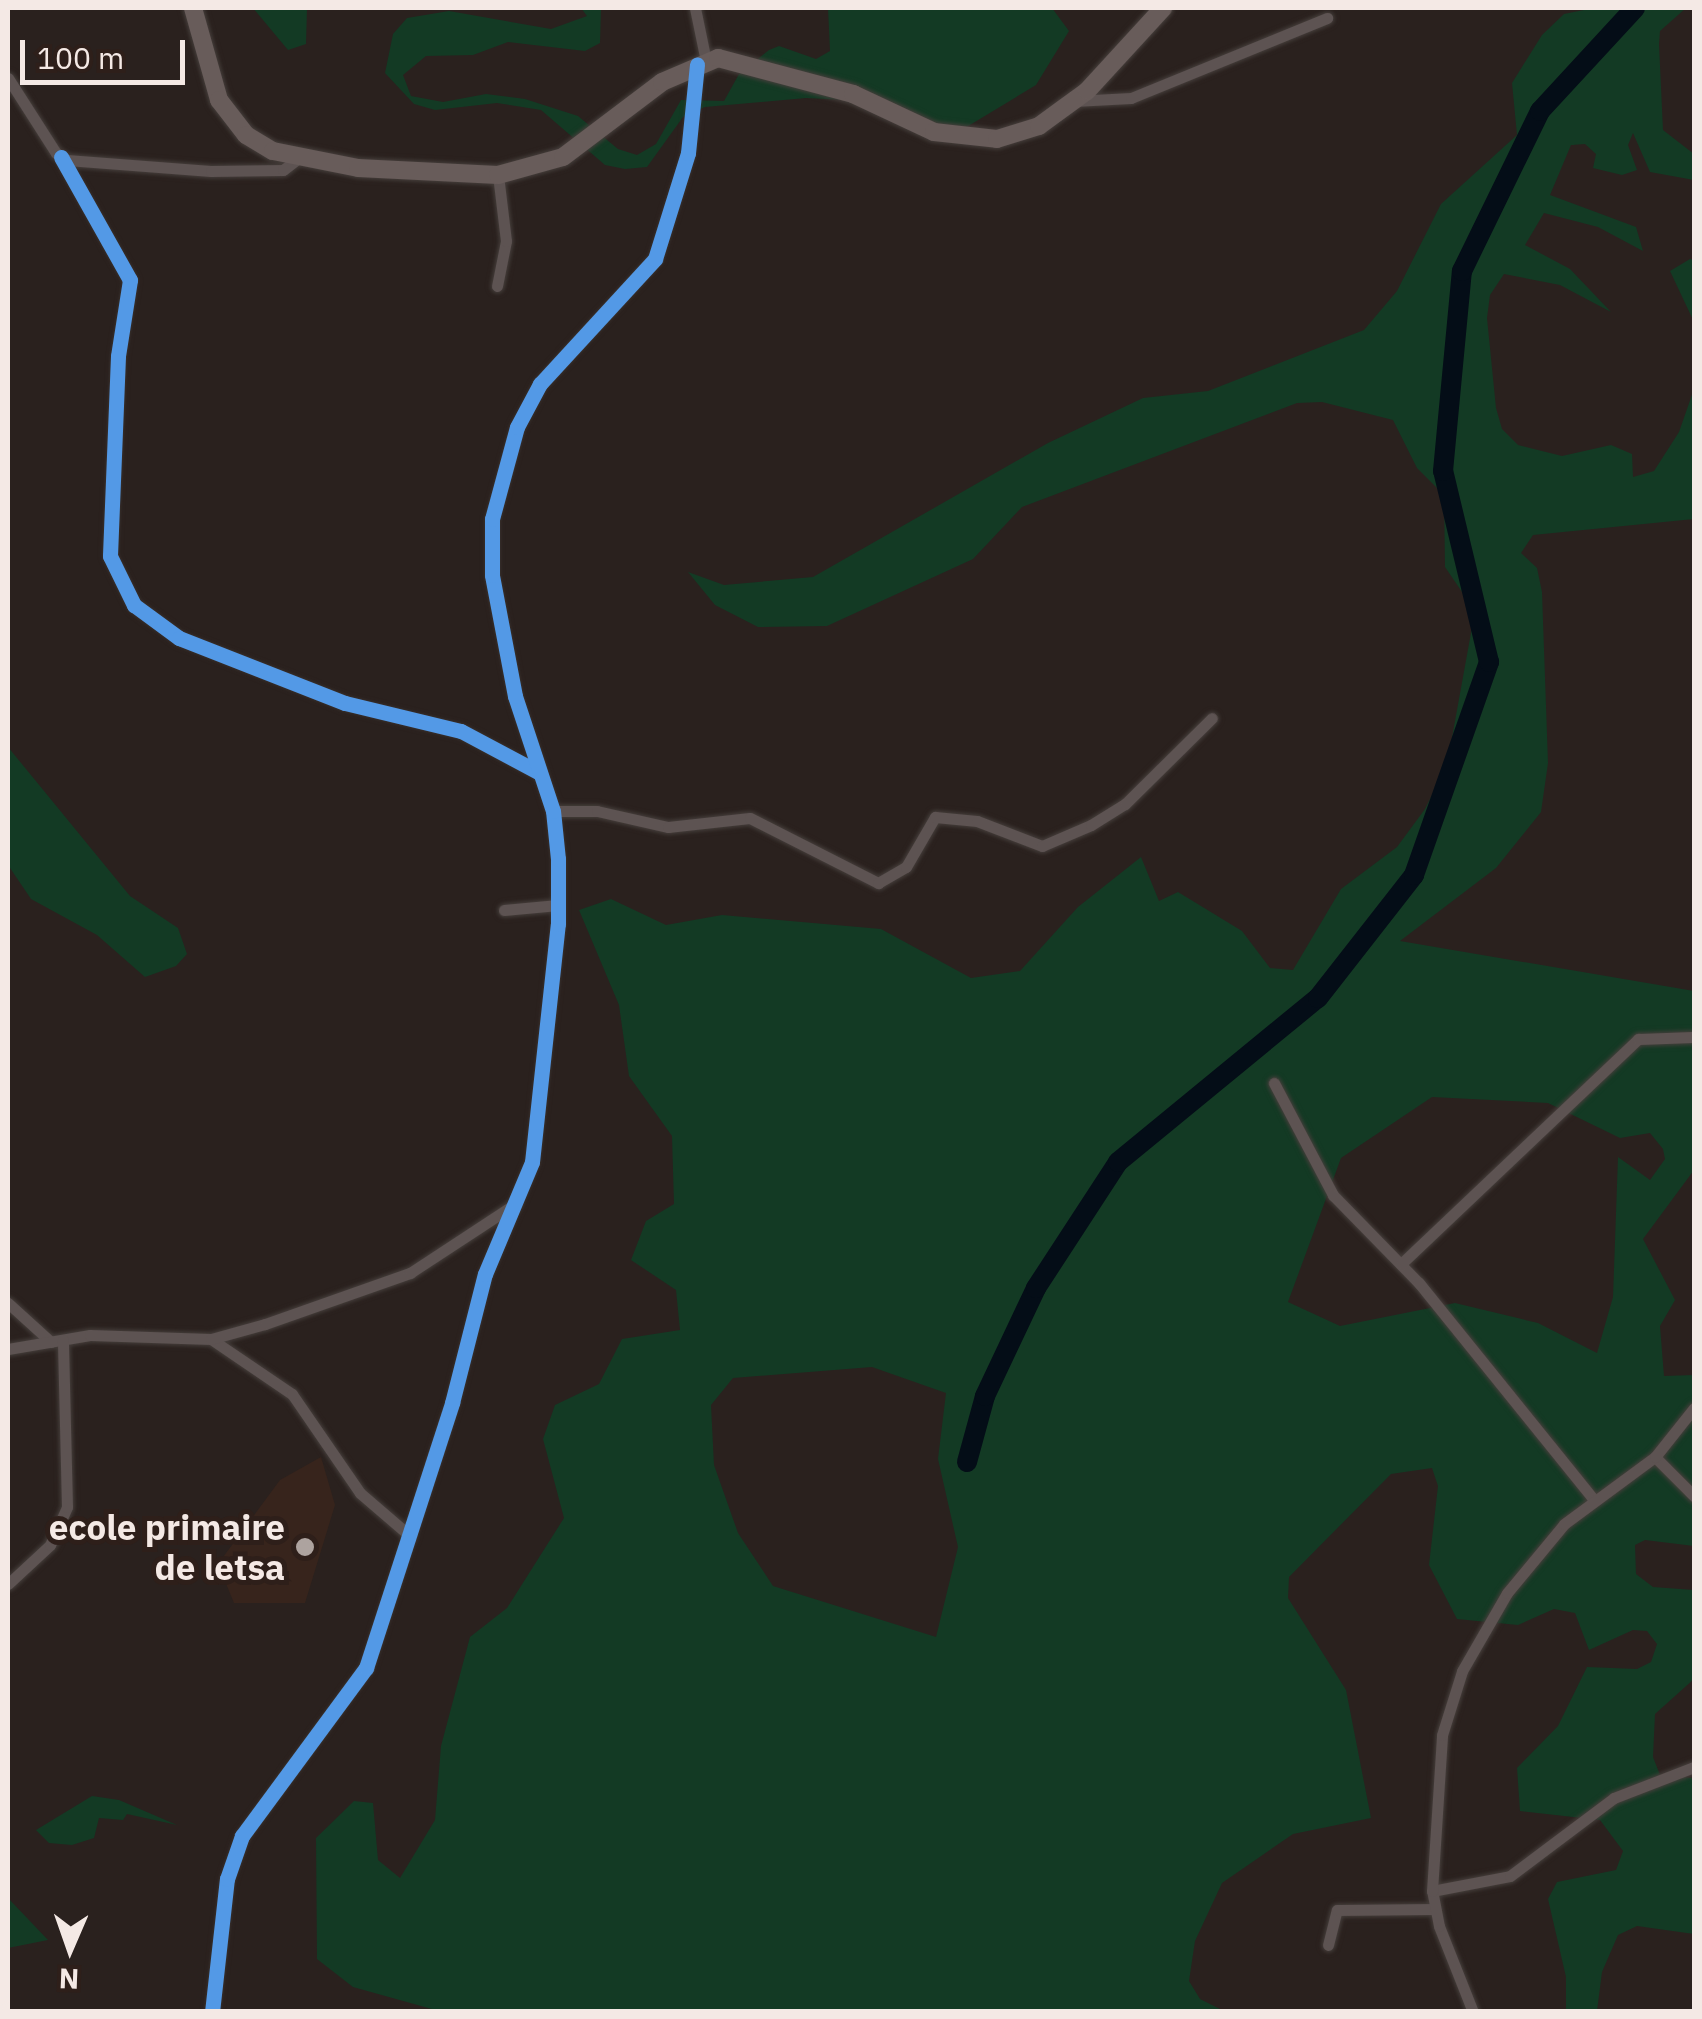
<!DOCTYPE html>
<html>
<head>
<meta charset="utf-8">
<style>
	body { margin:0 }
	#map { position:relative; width:1702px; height:2019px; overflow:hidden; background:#2a211e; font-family:"IBM Plex Sans",sans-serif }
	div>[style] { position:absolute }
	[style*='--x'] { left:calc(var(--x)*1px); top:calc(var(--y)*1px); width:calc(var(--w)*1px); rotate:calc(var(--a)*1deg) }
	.built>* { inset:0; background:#37241c }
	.green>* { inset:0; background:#133a24 }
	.river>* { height:20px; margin:-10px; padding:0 10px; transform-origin:10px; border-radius:10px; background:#040d17 }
	.roads { filter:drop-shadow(0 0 2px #453e3b) drop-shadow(0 0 2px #453e3b) }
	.minor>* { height:11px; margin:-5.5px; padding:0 5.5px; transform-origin:5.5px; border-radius:5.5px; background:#5d5352 }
	.primary>* { height:18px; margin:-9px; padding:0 9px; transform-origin:9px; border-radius:9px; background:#685c5a }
	.cycleway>* { height:15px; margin:-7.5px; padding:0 7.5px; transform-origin:7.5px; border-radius:7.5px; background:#5399e6 }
	.dots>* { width:28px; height:28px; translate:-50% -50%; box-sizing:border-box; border:5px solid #2e1f1a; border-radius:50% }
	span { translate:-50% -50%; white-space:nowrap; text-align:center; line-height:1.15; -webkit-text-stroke:10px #2e1f1a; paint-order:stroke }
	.poi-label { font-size:35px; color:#f4e9e5; font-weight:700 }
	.right { translate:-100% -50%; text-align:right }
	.frame { position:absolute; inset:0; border:10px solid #f4e9e5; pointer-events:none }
	.north { position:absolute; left:20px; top:1899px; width:100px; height:100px; -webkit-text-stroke:8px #2e1f1a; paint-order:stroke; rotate:182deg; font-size:28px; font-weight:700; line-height:40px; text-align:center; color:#f4e9e5 }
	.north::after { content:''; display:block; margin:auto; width:35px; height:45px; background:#f4e9e5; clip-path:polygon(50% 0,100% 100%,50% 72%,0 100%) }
	.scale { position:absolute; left:20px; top:40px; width:165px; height:45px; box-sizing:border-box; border:5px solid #f4e9e5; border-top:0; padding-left:12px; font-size:30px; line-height:35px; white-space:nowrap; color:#f4e9e5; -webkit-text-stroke:8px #2e1f1a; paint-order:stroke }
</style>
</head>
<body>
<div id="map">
	<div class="built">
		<div style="clip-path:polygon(321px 1457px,335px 1505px,305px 1603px,234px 1603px,218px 1564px,280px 1480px)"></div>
	</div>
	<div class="green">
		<div style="clip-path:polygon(253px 8px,307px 8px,306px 44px,288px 50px)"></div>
		<div style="clip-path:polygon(581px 8px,601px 8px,600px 43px,585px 51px,508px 42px,473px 55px,426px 56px,403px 75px,411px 96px,443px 102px,486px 94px,525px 99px,578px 116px,618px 149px,637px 155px,656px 144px,681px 100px,724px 101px,739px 74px,769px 50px,779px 46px,816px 59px,830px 51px,828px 8px,1052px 8px,1069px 31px,1036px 85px,950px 137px,866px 101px,806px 98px,705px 107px,683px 117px,647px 167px,625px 169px,605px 165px,541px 110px,497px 103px,435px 110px,414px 104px,385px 73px,393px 34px,407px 18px,449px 11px,551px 29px,587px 16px)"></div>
		<div style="clip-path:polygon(evenodd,1594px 8px,1686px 8px,1660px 31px,1659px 44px,1663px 130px,1694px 154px,1694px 180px,1650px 172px,1633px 133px,1628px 145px,1637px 170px,1622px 175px,1593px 168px,1596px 154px,1585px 144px,1571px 145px,1550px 195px,1636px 227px,1643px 251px,1598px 227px,1544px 213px,1525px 245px,1570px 269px,1611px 312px,1560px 285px,1504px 274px,1490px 295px,1487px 318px,1496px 408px,1502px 429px,1518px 445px,1562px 456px,1611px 445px,1632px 454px,1633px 477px,1654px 471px,1679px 432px,1694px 389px,1694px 519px,1533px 535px,1521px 553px,1537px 568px,1542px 592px,1548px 763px,1541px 812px,1496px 868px,1400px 941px,1694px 991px,1694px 1170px,1643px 1239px,1675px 1300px,1660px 1326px,1664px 1376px,1694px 1375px,1694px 1546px,1645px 1540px,1635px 1545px,1636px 1574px,1653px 1587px,1694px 1590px,1694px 1679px,1655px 1714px,1653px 1757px,1660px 1775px,1694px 1778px,1694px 1934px,1637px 1926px,1618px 1935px,1602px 1972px,1597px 2011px,1566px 2011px,1566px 1977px,1548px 1899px,1557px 1882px,1616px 1870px,1623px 1851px,1600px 1820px,1520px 1811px,1517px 1768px,1558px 1726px,1587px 1667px,1637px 1669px,1651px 1662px,1657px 1644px,1647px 1631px,1633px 1630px,1589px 1650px,1575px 1613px,1554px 1609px,1518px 1625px,1457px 1619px,1429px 1565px,1438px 1486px,1432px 1468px,1391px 1474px,1289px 1577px,1288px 1598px,1346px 1690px,1371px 1818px,1293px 1834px,1222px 1883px,1195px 1941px,1189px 1981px,1200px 1999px,1224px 2011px,439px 2011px,353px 1987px,317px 1959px,316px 1838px,354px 1801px,373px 1803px,378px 1860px,400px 1878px,435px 1820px,441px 1746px,470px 1637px,507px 1608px,564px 1518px,543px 1439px,555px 1405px,599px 1384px,622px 1339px,680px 1330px,676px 1290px,631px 1260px,646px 1221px,674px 1204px,672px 1136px,629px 1076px,619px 1005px,579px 910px,611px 899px,666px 925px,722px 915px,881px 929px,971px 978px,1020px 971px,1078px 907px,1141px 857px,1159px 901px,1178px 892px,1242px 931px,1270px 968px,1293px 970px,1341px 889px,1397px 847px,1425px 809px,1447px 765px,1475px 611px,1445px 567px,1444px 495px,1417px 468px,1393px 420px,1322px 402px,1297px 403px,1022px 507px,973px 559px,827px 626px,758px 627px,715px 605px,688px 572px,724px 585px,813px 577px,1048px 443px,1143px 398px,1208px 391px,1364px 330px,1397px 291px,1441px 204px,1517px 135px,1512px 83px,1542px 35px,1564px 14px,1594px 8px,1432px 1097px,1548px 1103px,1620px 1138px,1650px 1133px,1663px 1149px,1665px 1159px,1650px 1180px,1618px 1157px,1613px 1297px,1597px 1353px,1538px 1323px,1455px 1303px,1340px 1326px,1288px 1302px,1341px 1158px,1432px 1097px,1594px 8px,872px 1367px,946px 1393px,938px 1459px,958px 1547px,936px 1637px,773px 1586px,738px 1533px,714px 1465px,711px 1405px,733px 1378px,872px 1367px)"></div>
		<div style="clip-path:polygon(1690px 259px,1694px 260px,1694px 322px,1670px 271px)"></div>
		<div style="clip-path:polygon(8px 747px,130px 896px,178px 928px,187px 954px,176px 966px,145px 977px,97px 935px,31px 899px,8px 865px)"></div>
		<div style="clip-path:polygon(92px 1796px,119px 1800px,177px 1825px,127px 1814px,123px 1820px,99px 1818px,94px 1838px,72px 1845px,49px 1843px,36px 1830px)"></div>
		<div style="clip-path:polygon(8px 1898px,48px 1940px,8px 1948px)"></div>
	</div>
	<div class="river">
		<div style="--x:967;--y:1462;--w:68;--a:-74.7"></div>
		<div style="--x:985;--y:1396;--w:119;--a:-64.7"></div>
		<div style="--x:1036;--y:1288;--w:150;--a:-56.9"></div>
		<div style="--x:1118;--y:1162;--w:259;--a:-39.4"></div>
		<div style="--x:1318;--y:998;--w:156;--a:-52"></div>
		<div style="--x:1414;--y:875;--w:226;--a:-70.6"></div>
		<div style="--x:1489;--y:662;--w:196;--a:-103.5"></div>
		<div style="--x:1443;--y:471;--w:201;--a:-84.6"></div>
		<div style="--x:1462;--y:271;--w:178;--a:-64"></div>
		<div style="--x:1540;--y:111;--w:140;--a:-47.3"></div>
	</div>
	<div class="roads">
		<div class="minor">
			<div style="--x:695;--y:8;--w:54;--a:78.3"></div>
			<div style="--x:8;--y:78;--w:89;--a:57.4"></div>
			<div style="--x:56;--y:153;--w:13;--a:32"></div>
			<div style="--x:67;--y:160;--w:144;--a:4.4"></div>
			<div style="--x:211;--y:171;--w:72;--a:-0.8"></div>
			<div style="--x:283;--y:170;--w:20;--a:-37"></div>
			<div style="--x:1074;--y:101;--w:57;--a:-3"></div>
			<div style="--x:1131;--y:98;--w:212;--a:-22.2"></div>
			<div style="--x:61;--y:157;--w:141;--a:60.7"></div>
			<div style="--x:130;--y:280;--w:77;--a:99"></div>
			<div style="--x:118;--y:356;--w:200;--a:92.3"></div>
			<div style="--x:110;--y:556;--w:55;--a:63.9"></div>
			<div style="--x:134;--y:605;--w:56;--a:36.3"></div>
			<div style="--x:179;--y:638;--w:178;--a:21.4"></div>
			<div style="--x:345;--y:703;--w:119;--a:13.6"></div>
			<div style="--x:461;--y:731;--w:89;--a:28"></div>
			<div style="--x:497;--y:286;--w:46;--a:-78.7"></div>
			<div style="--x:506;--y:241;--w:66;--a:-96.9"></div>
			<div style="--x:553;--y:811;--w:44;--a:0"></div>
			<div style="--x:597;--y:811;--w:73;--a:12.7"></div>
			<div style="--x:668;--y:827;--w:82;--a:-6.3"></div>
			<div style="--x:750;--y:818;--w:144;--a:26.9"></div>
			<div style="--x:878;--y:883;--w:32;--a:-30"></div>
			<div style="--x:906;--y:867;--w:58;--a:-59.9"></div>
			<div style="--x:935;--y:817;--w:42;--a:5.4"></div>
			<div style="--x:977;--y:821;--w:70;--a:21"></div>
			<div style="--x:1042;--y:846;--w:53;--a:-23.2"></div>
			<div style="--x:1091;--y:825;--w:40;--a:-32"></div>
			<div style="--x:1125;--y:804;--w:122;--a:-44.7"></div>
			<div style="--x:504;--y:910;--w:54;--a:-5.3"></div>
			<div style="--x:1274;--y:1083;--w:127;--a:62.2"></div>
			<div style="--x:1333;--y:1195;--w:123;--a:45.7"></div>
			<div style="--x:1419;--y:1283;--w:279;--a:51.1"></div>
			<div style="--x:1401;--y:1264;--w:327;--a:-43.5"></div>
			<div style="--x:1638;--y:1039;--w:56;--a:-2"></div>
			<div style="--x:8;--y:1303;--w:58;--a:42.2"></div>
			<div style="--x:211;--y:1339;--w:98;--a:34.2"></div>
			<div style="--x:292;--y:1394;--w:120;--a:55.5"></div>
			<div style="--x:360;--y:1493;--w:66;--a:40.7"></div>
			<div style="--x:8;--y:1349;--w:83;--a:-9.7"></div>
			<div style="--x:90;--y:1335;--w:121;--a:1.9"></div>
			<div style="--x:211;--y:1339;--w:56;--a:-15.5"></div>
			<div style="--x:265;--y:1324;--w:154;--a:-19.4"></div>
			<div style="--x:410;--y:1273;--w:126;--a:-33.3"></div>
			<div style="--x:1655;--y:1457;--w:55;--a:45"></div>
			<div style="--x:8;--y:1584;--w:57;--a:-42.9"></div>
			<div style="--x:50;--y:1545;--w:42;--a:-65.9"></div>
			<div style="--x:67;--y:1507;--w:167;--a:-91.4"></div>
			<div style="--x:1432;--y:1891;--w:79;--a:-10.9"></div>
			<div style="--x:1510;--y:1876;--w:130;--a:-36.9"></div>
			<div style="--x:1614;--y:1798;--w:86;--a:-21.2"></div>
			<div style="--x:1328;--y:1945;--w:36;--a:-76"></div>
			<div style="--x:1337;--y:1910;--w:97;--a:-0.6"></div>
			<div style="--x:212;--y:2012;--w:134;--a:-83.6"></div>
			<div style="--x:227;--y:1879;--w:46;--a:-70.8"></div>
			<div style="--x:242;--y:1836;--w:209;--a:-53.6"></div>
			<div style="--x:366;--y:1668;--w:279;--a:-72"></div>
			<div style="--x:452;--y:1403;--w:133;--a:-75.7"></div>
			<div style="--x:485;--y:1274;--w:121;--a:-67.2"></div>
			<div style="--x:532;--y:1162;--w:239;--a:-83.8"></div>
			<div style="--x:558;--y:924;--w:65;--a:-90"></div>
			<div style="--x:558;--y:859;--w:48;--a:-95.9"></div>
			<div style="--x:553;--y:811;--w:121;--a:-108.3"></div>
			<div style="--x:515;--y:696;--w:123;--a:-100.8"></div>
			<div style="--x:492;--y:575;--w:56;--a:-90"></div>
			<div style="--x:492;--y:519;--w:95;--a:-74.8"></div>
			<div style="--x:517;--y:427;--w:49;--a:-61.9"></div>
			<div style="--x:540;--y:384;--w:170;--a:-47.4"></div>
			<div style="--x:655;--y:259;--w:111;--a:-72.7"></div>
			<div style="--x:688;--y:153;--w:89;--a:-84.2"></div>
			<div style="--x:1473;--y:2012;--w:92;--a:-111.6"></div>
			<div style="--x:1439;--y:1926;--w:36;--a:-101"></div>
			<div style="--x:1432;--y:1891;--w:156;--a:-86.3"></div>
			<div style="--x:1442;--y:1735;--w:67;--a:-72.6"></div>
			<div style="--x:1462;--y:1671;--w:90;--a:-60"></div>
			<div style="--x:1507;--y:1593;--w:89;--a:-50.4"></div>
			<div style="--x:1564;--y:1524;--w:113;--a:-36.4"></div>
			<div style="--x:1655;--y:1457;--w:63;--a:-51.5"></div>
		</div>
		<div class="primary">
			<div style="--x:193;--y:8;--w:96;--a:74.2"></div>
			<div style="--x:219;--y:100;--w:44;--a:52.4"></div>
			<div style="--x:246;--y:135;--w:31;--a:31"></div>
			<div style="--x:273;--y:151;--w:87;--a:11.3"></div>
			<div style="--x:358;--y:168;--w:140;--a:2.9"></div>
			<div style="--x:498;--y:175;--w:67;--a:-15.5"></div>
			<div style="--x:563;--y:157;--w:124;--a:-37.1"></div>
			<div style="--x:662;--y:82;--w:61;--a:-23.2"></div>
			<div style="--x:718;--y:58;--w:140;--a:14.9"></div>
			<div style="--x:853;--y:94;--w:89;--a:25.1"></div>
			<div style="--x:934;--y:132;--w:63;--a:6.3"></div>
			<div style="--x:997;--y:139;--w:44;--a:-17.2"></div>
			<div style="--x:1039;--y:126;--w:59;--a:-36.1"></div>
			<div style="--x:1087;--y:91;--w:113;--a:-47.5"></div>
		</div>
	</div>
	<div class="cycleway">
		<div style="--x:61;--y:157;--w:141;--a:60.7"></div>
		<div style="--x:130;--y:280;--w:77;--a:99"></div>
		<div style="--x:118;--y:356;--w:200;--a:92.3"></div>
		<div style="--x:110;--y:556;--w:55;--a:63.9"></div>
		<div style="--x:134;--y:605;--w:56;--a:36.3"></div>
		<div style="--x:179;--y:638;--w:178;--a:21.4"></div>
		<div style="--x:345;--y:703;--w:119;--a:13.6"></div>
		<div style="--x:461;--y:731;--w:89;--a:28"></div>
		<div style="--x:212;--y:2012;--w:134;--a:-83.6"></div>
		<div style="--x:227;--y:1879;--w:46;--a:-70.8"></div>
		<div style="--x:242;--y:1836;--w:209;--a:-53.6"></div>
		<div style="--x:366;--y:1668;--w:279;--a:-72"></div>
		<div style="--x:452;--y:1403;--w:133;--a:-75.7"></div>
		<div style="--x:485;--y:1274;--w:121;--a:-67.2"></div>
		<div style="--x:532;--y:1162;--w:239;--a:-83.8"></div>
		<div style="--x:558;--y:924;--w:65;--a:-90"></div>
		<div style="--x:558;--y:859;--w:48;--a:-95.9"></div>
		<div style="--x:553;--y:811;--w:121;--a:-108.3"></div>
		<div style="--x:515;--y:696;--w:123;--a:-100.8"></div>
		<div style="--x:492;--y:575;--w:56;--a:-90"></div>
		<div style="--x:492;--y:519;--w:95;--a:-74.8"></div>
		<div style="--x:517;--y:427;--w:49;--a:-61.9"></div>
		<div style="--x:540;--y:384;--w:170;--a:-47.4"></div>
		<div style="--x:655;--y:259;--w:111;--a:-72.7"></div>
		<div style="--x:688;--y:153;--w:89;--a:-84.2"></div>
	</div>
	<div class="dots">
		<div style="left:305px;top:1547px;background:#ada39f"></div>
	</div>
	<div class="poi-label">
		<span class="right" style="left:285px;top:1547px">ecole primaire<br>de letsa</span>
	</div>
	<div class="frame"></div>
	<div class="north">N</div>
	<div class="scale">100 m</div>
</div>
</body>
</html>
